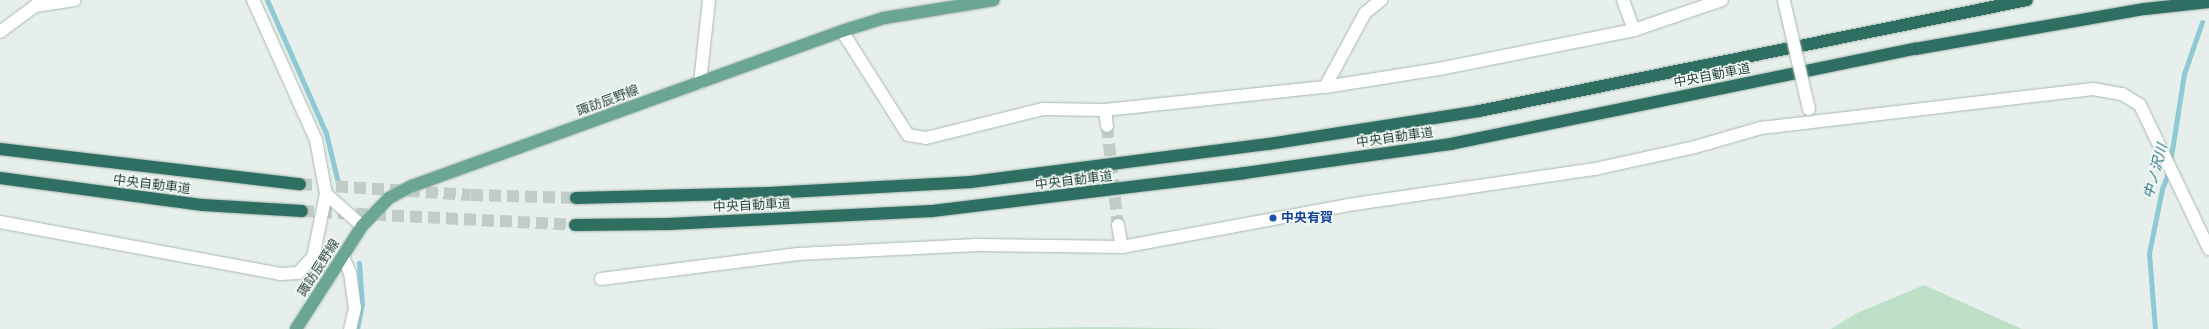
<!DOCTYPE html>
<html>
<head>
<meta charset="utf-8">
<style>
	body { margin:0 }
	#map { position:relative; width:2209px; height:329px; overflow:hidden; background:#e6efeb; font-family:Roboto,"Noto Sans JP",sans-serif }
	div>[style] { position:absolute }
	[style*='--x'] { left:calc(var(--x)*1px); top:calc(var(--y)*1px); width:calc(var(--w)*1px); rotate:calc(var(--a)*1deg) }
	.green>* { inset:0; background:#bfe0c8 }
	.stream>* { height:5px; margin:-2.5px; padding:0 2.5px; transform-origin:2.5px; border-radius:2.5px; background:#8ec9d4 }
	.minor-tunnel>* { height:12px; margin-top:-6px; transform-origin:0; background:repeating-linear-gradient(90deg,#bfccc8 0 12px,transparent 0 18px) }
	.motorway-tunnel>* { height:12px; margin-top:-6px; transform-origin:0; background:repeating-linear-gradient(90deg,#bfccc8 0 12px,transparent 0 18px) }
	.roads { filter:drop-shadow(0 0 1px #a8b8b2) drop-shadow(0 0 1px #a8b8b2) }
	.minor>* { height:12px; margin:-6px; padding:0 6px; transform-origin:6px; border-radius:6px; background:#fff }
	.primary>* { height:12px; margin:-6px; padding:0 6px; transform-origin:6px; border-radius:6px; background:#6aa596 }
	.motorway>* { height:12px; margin:-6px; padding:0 6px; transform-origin:6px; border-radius:6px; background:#2f6f62 }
	.bridges { filter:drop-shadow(0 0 1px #a8b8b2) drop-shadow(0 0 1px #a8b8b2) }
	.minor-bridge>* { height:12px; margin:-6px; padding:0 6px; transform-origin:6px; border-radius:6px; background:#fff }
	.dots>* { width:11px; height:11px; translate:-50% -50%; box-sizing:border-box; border:2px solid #f7fbf9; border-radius:50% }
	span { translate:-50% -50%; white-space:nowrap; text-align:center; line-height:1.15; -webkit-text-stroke:3px #f7fbf9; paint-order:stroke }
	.street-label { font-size:13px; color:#24423a }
	.transit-label { font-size:13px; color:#164399; font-weight:700 }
	.left { translate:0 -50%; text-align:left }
	.water-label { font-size:14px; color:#1c6f80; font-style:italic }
</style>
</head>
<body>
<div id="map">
	<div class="green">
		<div style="clip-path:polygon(1924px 285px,2022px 329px,1831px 329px,1857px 313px)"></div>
		<div style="clip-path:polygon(1099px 327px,1228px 329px,975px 329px)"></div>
	</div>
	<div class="stream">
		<div style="--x:267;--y:0;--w:145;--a:66.1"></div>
		<div style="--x:326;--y:133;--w:56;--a:76.5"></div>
		<div style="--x:2170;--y:163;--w:90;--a:-81.1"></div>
		<div style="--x:2184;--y:74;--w:55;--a:-70.9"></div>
		<div style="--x:357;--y:329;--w:25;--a:-79"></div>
		<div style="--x:362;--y:304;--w:41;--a:-94.2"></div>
		<div style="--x:2155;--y:329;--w:76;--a:-94.5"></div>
		<div style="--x:2149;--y:253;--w:65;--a:-78.5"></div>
		<div style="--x:2162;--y:189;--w:19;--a:-69"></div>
	</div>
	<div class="minor-tunnel">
		<div style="--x:1107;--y:126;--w:100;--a:83.7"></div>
	</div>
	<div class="motorway-tunnel">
		<div style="--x:300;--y:184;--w:171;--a:3.7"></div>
		<div style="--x:471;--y:195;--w:105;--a:1.6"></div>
		<div style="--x:302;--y:211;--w:273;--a:2.9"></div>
	</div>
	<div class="roads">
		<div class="minor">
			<div style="--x:1623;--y:0;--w:32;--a:70"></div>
			<div style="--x:842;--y:31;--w:123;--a:57.6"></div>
			<div style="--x:908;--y:135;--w:18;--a:9"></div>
			<div style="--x:926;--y:138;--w:121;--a:-13.9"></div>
			<div style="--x:1043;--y:109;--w:62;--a:0.9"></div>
			<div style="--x:1105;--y:110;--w:221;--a:-6"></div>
			<div style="--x:1325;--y:87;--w:115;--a:-9"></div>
			<div style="--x:1439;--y:69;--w:199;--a:-11.3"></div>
			<div style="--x:1634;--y:30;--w:93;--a:-18.8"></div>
			<div style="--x:0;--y:32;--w:44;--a:-36.6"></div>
			<div style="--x:35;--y:6;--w:40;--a:-8.5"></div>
			<div style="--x:700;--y:83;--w:83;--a:-83.8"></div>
			<div style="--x:1325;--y:87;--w:84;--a:-61.6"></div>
			<div style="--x:1365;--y:13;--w:21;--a:-39"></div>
			<div style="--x:1105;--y:110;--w:16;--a:83"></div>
			<div style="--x:326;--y:194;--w:48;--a:41.6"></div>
			<div style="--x:0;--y:222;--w:285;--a:10.5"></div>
			<div style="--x:280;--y:274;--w:18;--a:-3"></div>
			<div style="--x:298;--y:273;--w:22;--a:-47"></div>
			<div style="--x:313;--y:257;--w:64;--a:-78.3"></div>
			<div style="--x:326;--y:194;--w:55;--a:-100.5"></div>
			<div style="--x:316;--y:140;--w:154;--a:-114.2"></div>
			<div style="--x:1118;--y:225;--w:22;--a:80"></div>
			<div style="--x:1122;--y:247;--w:230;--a:-10.5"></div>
			<div style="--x:1348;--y:205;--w:250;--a:-8.3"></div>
			<div style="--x:1595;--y:169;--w:102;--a:-12.4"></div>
			<div style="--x:1695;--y:147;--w:69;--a:-16.1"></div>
			<div style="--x:1761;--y:128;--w:334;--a:-6.7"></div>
			<div style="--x:2093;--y:89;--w:29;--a:10"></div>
			<div style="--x:2122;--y:94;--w:21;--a:31"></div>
			<div style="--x:2140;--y:105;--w:160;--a:64.4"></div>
			<div style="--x:343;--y:257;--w:17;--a:66"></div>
			<div style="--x:350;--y:273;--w:35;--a:82"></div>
			<div style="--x:355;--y:308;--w:22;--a:103"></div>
			<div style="--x:601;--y:279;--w:199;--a:-7.2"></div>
			<div style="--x:798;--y:254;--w:179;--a:-2.9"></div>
			<div style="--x:977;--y:245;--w:145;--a:0.8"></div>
		</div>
		<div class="primary">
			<div style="--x:296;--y:329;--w:122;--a:-57.3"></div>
			<div style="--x:362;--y:226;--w:39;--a:-46"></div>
			<div style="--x:389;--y:198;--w:26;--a:-28"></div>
			<div style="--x:412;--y:186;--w:457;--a:-19.8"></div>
			<div style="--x:842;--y:31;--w:44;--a:-17.2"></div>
			<div style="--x:884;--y:18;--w:111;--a:-9.3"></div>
		</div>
		<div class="motorway">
			<div style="--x:0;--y:149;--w:302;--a:6.7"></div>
			<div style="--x:0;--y:178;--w:205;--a:7.6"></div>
			<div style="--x:203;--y:205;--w:99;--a:3.5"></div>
			<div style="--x:576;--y:198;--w:194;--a:-1.5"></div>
			<div style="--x:770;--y:193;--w:201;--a:-3.1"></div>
			<div style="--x:971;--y:182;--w:300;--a:-7.3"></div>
			<div style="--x:1269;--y:144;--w:213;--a:-8.9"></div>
			<div style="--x:1479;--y:111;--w:559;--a:-11.45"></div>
			<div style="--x:575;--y:225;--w:93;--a:-0.6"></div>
			<div style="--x:668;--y:224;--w:264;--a:-2.8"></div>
			<div style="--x:932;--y:211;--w:314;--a:-6.9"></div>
			<div style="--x:1244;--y:173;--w:209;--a:-8"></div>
			<div style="--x:1451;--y:144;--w:474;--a:-11.6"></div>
			<div style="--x:1915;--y:49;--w:233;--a:-9.9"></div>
			<div style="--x:2145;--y:9;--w:64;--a:-6.2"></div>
		</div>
	</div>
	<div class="bridges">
		<div class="minor-bridge">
			<div style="--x:1784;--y:1;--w:111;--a:77"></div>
		</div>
	</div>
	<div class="dots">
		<div style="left:1273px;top:218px;background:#1a4fb4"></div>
	</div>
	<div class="street-label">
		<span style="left:1712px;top:76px;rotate:-11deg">中央自動車道</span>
		<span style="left:608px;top:101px;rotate:-20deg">諏訪辰野線</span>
		<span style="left:1395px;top:138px;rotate:-8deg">中央自動車道</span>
		<span style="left:1074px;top:181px;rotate:-7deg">中央自動車道</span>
		<span style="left:152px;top:185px;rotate:7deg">中央自動車道</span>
		<span style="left:752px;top:206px;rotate:-3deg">中央自動車道</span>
		<span style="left:319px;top:268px;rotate:-57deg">諏訪辰野線</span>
	</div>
	<div class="transit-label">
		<span class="left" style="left:1281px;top:218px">中央有賀</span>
	</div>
	<div class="water-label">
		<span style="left:2155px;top:171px;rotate:-75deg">中ノ沢川</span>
	</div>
</div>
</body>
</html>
